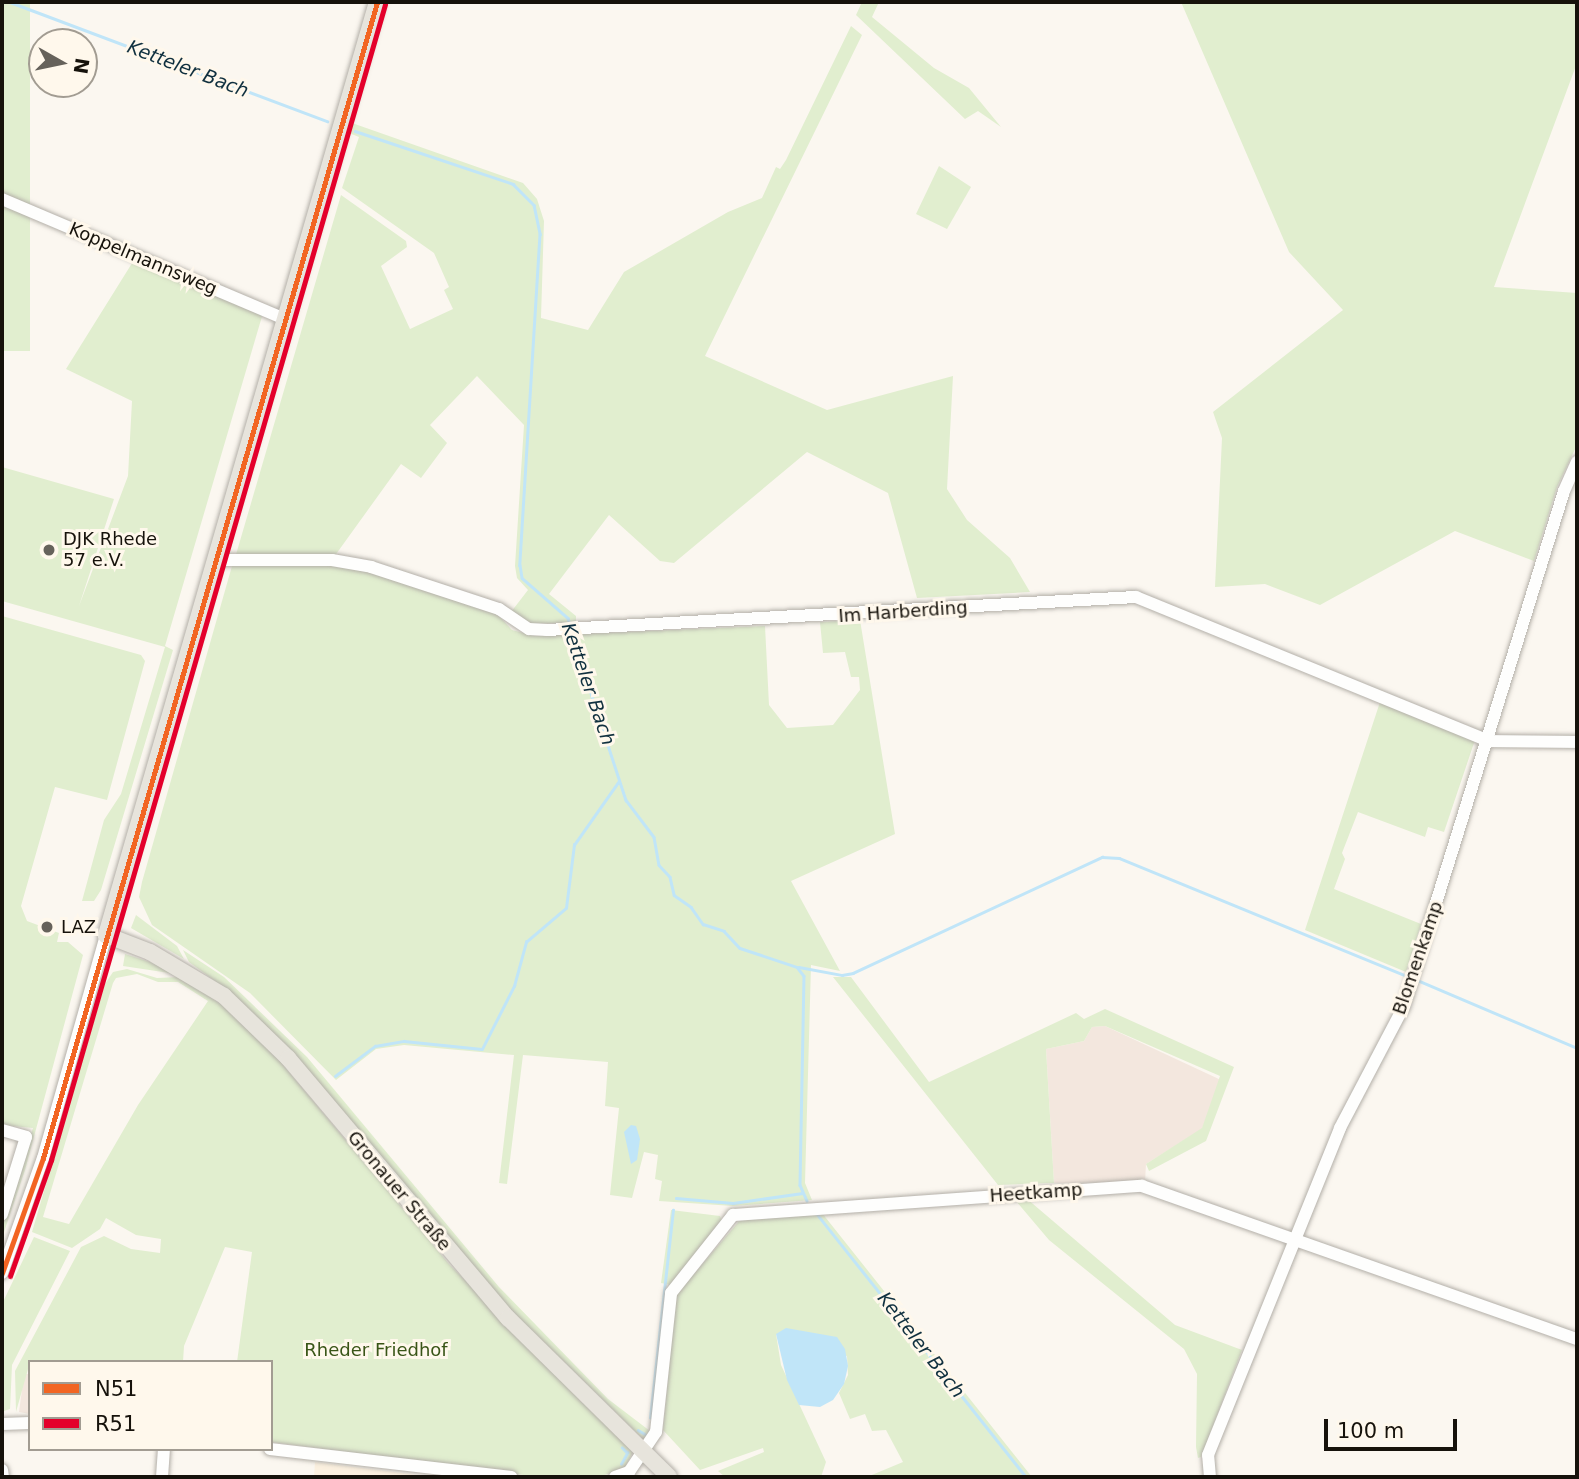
<!DOCTYPE html>
<html>
<head>
<meta charset="utf-8">
<style>
	body { margin:0 }
	#map { position:relative; width:1579px; height:1479px; overflow:hidden; background:#fbf7f0; font-family:"DejaVu Sans",sans-serif }
	div>[style] { position:absolute }
	[style*='--x'] { left:calc(var(--x)*1px); top:calc(var(--y)*1px); width:calc(var(--w)*1px); rotate:calc(var(--a)*1deg) }
	.commercial>* { inset:0; background:#f3e7de }
	.built>* { inset:0; background:#fbf0df }
	.green>* { inset:0; background:#e1eecf; transform-origin:0 0 }
	.water>* { inset:0; background:#c0e5f8 }
	.stream>* { height:2.5px; margin:-1.25px; padding:0 1.25px; transform-origin:1.25px; border-radius:1.25px; background:#c0e5f8 }
	.roads { filter:drop-shadow(0 0 2px #b3afa8) drop-shadow(0 0 2px #b3afa8) }
	.minor>* { height:12px; margin:-6px; padding:0 6px; transform-origin:6px; border-radius:6px; background:#fefefd }
	.major>* { height:16px; margin:-8px; padding:0 8px; transform-origin:8px; border-radius:8px; background:#e7e4dc }
	.bus-1>* { height:5px; margin:-2.5px; padding:0 2.5px; transform-origin:2.5px; border-radius:2.5px; background:#f26522 }
	.bus-2>* { height:5px; margin:-2.5px; padding:0 2.5px; transform-origin:2.5px; border-radius:2.5px; background:#e4002b }
	.dots>* { width:19px; height:19px; translate:-50% -50%; box-sizing:border-box; border:4px solid #fff8ec; border-radius:50% }
	span { translate:-50% -50%; white-space:nowrap; text-align:center; line-height:1.15; -webkit-text-stroke:6px #fff8ec; paint-order:stroke }
	.street-label { font-size:18px; color:#16120b }
	.poi-label { font-size:18px; color:#16120b }
	.left { translate:0 -50%; text-align:left }
	.park-label { font-size:18px; color:#395517 }
	.water-label { font-size:19px; color:#10303f; font-style:italic }
	.frame { position:absolute; inset:0; border:4px solid #16120b; pointer-events:none }
	.legend { position:absolute; left:28px; top:1360px; width:245px; height:91px; box-sizing:border-box; background:#fff8ec; border:2px solid #a29c92; margin:0; padding:9px 12px; list-style:none; font-size:21px; color:#16120b }
	.legend li { display:flex; align-items:center; gap:14px; height:35px }
	.legend b { width:35px; border:2px solid #a29c92 }
	.north { position:absolute; left:28px; top:28px; width:70px; height:70px; box-sizing:border-box; background:#fff8ec; border:2px solid #a29c92; border-radius:50%; rotate:99deg; font-size:19px; font-weight:700; line-height:28px; text-align:center; color:#16120b }
	.north::after { content:''; display:block; margin:auto; width:24px; height:32px; background:#66625b; clip-path:polygon(50% 0,100% 100%,50% 72%,0 100%) }
	.scale { position:absolute; left:1324px; top:1419px; width:133px; height:32px; box-sizing:border-box; border:4px solid #16120b; border-top:0; padding-left:9px; font-size:21px; line-height:24px; white-space:nowrap; color:#16120b; -webkit-text-stroke:5px #fff8ec; paint-order:stroke }
</style>
</head>
<body>
<div id="map">
	<div class="commercial">
		<div style="clip-path:polygon(1105px 1026px,1221px 1080px,1202px 1129px,1146px 1164px,1145px 1182px,1054px 1183px,1046px 1049px,1084px 1041px,1092px 1027px)"></div>
		<div style="clip-path:polygon(24px 1374px,30px 1374px,30px 1414px,19px 1412px)"></div>
	</div>
	<div class="built">
		<div style="clip-path:polygon(315px 1462px,434px 1477px,314px 1477px)"></div>
	</div>
	<div class="green">
		<div style="left:2px;top:2px;width:28px;height:349px"></div>
		<div style="clip-path:polygon(862px 2px,879px 2px,872px 17px,934px 68px,969px 88px,1001px 127px,978px 111px,965px 119px,856px 15px)"></div>
		<div style="clip-path:polygon(1181px 2px,1577px 2px,1577px 63px,1494px 287px,1577px 293px,1577px 445px,1557px 487px,1534px 561px,1455px 531px,1320px 605px,1265px 584px,1215px 587px,1222px 438px,1213px 412px,1343px 310px,1289px 252px)"></div>
		<div style="clip-path:polygon(851px 26px,862px 35px,705px 356px,827px 410px,953px 376px,947px 489px,967px 520px,1010px 558px,1030px 592px,917px 598px,888px 493px,807px 452px,674px 563px,660px 561px,609px 515px,549px 594px,576px 616px,576px 622px,530px 624px,511px 612px,528px 590px,517px 578px,515px 566px,524px 425px,477px 376px,430px 425px,447px 443px,421px 478px,401px 464px,334px 557px,235px 558px,341px 195px,406px 241px,407px 247px,381px 266px,410px 329px,453px 309px,444px 290px,449px 287px,434px 253px,342px 188px,359px 137px,349px 133px,352px 123px,523px 183px,537px 199px,544px 221px,541px 318px,588px 330px,624px 272px,728px 212px,762px 198px,776px 167px,780px 169px,786px 160px)"></div>
		<div style="clip-path:polygon(939px 166px,971px 187px,947px 229px,916px 214px)"></div>
		<div style="clip-path:polygon(134px 260px,263px 313px,165px 646px,173px 650px,101px 890px,94px 901px,82px 901px,104px 820px,121px 794px,165px 647px,2px 601px,2px 467px,114px 499px,79px 606px,128px 476px,132px 401px,66px 369px)"></div>
		<div style="clip-path:polygon(310px 564px,361px 568px,497px 614px,512px 630px,535px 636px,765px 626px,769px 705px,787px 728px,833px 725px,860px 690px,859px 677px,851px 677px,845px 652px,823px 653px,820px 622px,860px 620px,895px 834px,791px 881px,840px 971px,811px 965px,805px 1183px,812px 1200px,733px 1206px,659px 1201px,662px 1181px,655px 1179px,658px 1155px,644px 1152px,632px 1198px,610px 1195px,619px 1108px,605px 1106px,608px 1062px,523px 1055px,507px 1184px,499px 1183px,514px 1055px,404px 1045px,376px 1049px,336px 1080px,250px 993px,152px 925px,139px 897px,142px 882px,232px 566px)"></div>
		<div style="clip-path:polygon(2px 616px,141px 655px,145px 661px,107px 800px,55px 787px,21px 906px,27px 921px,59px 933px,57px 942px,68px 942px,83px 955px,25px 1170px,2px 1238px,2px 1224px,33px 1128px,2px 1125px)"></div>
		<div style="clip-path:polygon(1380px 702px,1475px 740px,1444px 832px,1428px 827px,1425px 837px,1358px 812px,1342px 853px,1345px 859px,1334px 889px,1421px 924px,1406px 972px,1305px 930px)"></div>
		<div style="clip-path:polygon(136px 915px,177px 946px,184px 959px,131px 928px)"></div>
		<div style="clip-path:polygon(183px 950px,224px 977px,307px 1057px,499px 1287px,608px 1399px,650px 1431px,644px 1440px,508px 1307px,281px 1041px,230px 992px,189px 962px)"></div>
		<div style="clip-path:polygon(125px 954px,150px 962px,176px 974px,123px 966px)"></div>
		<div style="clip-path:polygon(evenodd,127px 969px,157px 978px,180px 977px,225px 1007px,278px 1059px,449px 1264px,633px 1452px,624px 1469px,598px 1477px,539px 1477px,271px 1442px,271px 1362px,237px 1362px,252px 1252px,225px 1247px,184px 1346px,183px 1362px,30px 1362px,16px 1412px,15px 1371px,81px 1247px,104px 1236px,131px 1249px,160px 1253px,161px 1239px,136px 1235px,106px 1218px,100px 1229px,72px 1248px,32px 1232px,105px 984px,113px 972px,127px 969px,137px 974px,158px 982px,178px 982px,208px 1001px,138px 1105px,69px 1224px,43px 1217px,113px 983px,116px 978px,137px 974px)"></div>
		<div style="clip-path:polygon(833px 977px,851px 977px,929px 1082px,1076px 1013px,1084px 1019px,1105px 1009px,1234px 1067px,1206px 1141px,1149px 1171px,1146px 1164px,1202px 1128px,1220px 1076px,1105px 1026px,1092px 1027px,1084px 1041px,1046px 1049px,1054px 1183px,998px 1185px)"></div>
		<div style="clip-path:polygon(1026px 1198px,1175px 1325px,1242px 1350px,1201px 1457px,1198px 1458px,1196px 1447px,1197px 1374px,1184px 1349px,1049px 1240px,1016px 1201px)"></div>
		<div style="clip-path:polygon(671px 1210px,720px 1216px,722px 1221px,671px 1285px,661px 1283px)"></div>
		<div style="clip-path:polygon(822px 1213px,1032px 1477px,867px 1477px,903px 1462px,886px 1430px,872px 1431px,865px 1414px,850px 1419px,839px 1393px,848px 1375px,847px 1356px,776px 1334px,781px 1365px,826px 1462px,821px 1477px,725px 1477px,718px 1471px,764px 1452px,763px 1448px,700px 1470px,663px 1430px,676px 1295px,741px 1219px)"></div>
		<div style="clip-path:polygon(34px 1237px,70px 1251px,12px 1365px,10px 1409px,4px 1411px,2px 1304px)"></div>
	</div>
	<div class="water">
		<div style="clip-path:polygon(631px 1125px,636px 1126px,640px 1139px,637px 1160px,631px 1164px,624px 1132px)"></div>
		<div style="clip-path:polygon(786px 1328px,837px 1337px,845px 1349px,848px 1366px,844px 1384px,833px 1400px,820px 1407px,799px 1405px,787px 1380px,776px 1334px)"></div>
	</div>
	<div class="stream">
		<div style="--x:10;--y:2;--w:339;--a:20.6"></div>
		<div style="--x:355;--y:131;--w:167;--a:18.5"></div>
		<div style="--x:513;--y:184;--w:30;--a:45"></div>
		<div style="--x:534;--y:205;--w:30;--a:78"></div>
		<div style="--x:540;--y:234;--w:332;--a:93.5"></div>
		<div style="--x:520;--y:565;--w:13;--a:81"></div>
		<div style="--x:522;--y:578;--w:61;--a:41"></div>
		<div style="--x:568;--y:618;--w:7;--a:74"></div>
		<div style="--x:571;--y:632;--w:177;--a:71.9"></div>
		<div style="--x:626;--y:800;--w:46;--a:52.9"></div>
		<div style="--x:654;--y:837;--w:28;--a:80"></div>
		<div style="--x:659;--y:865;--w:16;--a:47"></div>
		<div style="--x:670;--y:877;--w:18;--a:77"></div>
		<div style="--x:674;--y:895;--w:21;--a:35"></div>
		<div style="--x:691;--y:907;--w:21;--a:55"></div>
		<div style="--x:703;--y:924;--w:22;--a:18"></div>
		<div style="--x:724;--y:931;--w:23;--a:47"></div>
		<div style="--x:740;--y:948;--w:60;--a:18.4"></div>
		<div style="--x:797;--y:967;--w:11;--a:52"></div>
		<div style="--x:804;--y:976;--w:209;--a:91.1"></div>
		<div style="--x:800;--y:1185;--w:17;--a:66"></div>
		<div style="--x:799;--y:967;--w:44;--a:10.5"></div>
		<div style="--x:842;--y:975;--w:11;--a:-10"></div>
		<div style="--x:853;--y:973;--w:275;--a:-25"></div>
		<div style="--x:1102;--y:857;--w:17;--a:3"></div>
		<div style="--x:1119;--y:858;--w:311;--a:22.3"></div>
		<div style="--x:1417;--y:980;--w:174;--a:23"></div>
		<div style="--x:335;--y:1076;--w:50;--a:-36.9"></div>
		<div style="--x:375;--y:1046;--w:29;--a:-10"></div>
		<div style="--x:404;--y:1041;--w:78;--a:5.9"></div>
		<div style="--x:482;--y:1049;--w:71;--a:-63.1"></div>
		<div style="--x:514;--y:986;--w:46;--a:-74.7"></div>
		<div style="--x:526;--y:942;--w:52;--a:-40.4"></div>
		<div style="--x:566;--y:908;--w:64;--a:-82.8"></div>
		<div style="--x:574;--y:845;--w:78;--a:-54.9"></div>
		<div style="--x:676;--y:1198;--w:57;--a:5"></div>
		<div style="--x:733;--y:1203;--w:70;--a:-8.2"></div>
		<div style="--x:817;--y:1214;--w:336;--a:51.5"></div>
		<div style="--x:650;--y:1418;--w:209;--a:-83.7"></div>
		<div style="--x:638;--y:1430;--w:8;--a:30"></div>
		<div style="--x:621;--y:1464;--w:13;--a:-61"></div>
		<div style="--x:627;--y:1453;--w:7;--a:-135"></div>
	</div>
	<div class="roads">
		<div class="minor">
			<div style="--x:2;--y:199;--w:307;--a:23"></div>
			<div style="--x:215;--y:560;--w:117;--a:0"></div>
			<div style="--x:332;--y:560;--w:40;--a:10"></div>
			<div style="--x:371;--y:567;--w:135;--a:18.2"></div>
			<div style="--x:499;--y:609;--w:36;--a:34"></div>
			<div style="--x:529;--y:629;--w:18;--a:3"></div>
			<div style="--x:547;--y:630;--w:590;--a:-3.21"></div>
			<div style="--x:1136;--y:597;--w:380;--a:22.2"></div>
			<div style="--x:1488;--y:741;--w:89;--a:0.6"></div>
			<div style="--x:2;--y:1130;--w:25;--a:16"></div>
			<div style="--x:26;--y:1137;--w:81;--a:107.3"></div>
			<div style="--x:2;--y:1273;--w:122;--a:-70.4"></div>
			<div style="--x:43;--y:1158;--w:232;--a:-74.2"></div>
			<div style="--x:2;--y:1424;--w:28;--a:-2"></div>
			<div style="--x:270;--y:1449;--w:243;--a:6.6"></div>
			<div style="--x:2;--y:1470;--w:7;--a:82"></div>
			<div style="--x:162;--y:1477;--w:28;--a:-86"></div>
			<div style="--x:615;--y:1477;--w:15;--a:-20"></div>
			<div style="--x:629;--y:1472;--w:48;--a:-56"></div>
			<div style="--x:656;--y:1432;--w:140;--a:-83.8"></div>
			<div style="--x:671;--y:1293;--w:100;--a:-51.5"></div>
			<div style="--x:733;--y:1215;--w:410;--a:-4.1"></div>
			<div style="--x:1142;--y:1186;--w:461;--a:19.4"></div>
			<div style="--x:1210;--y:1477;--w:22;--a:-95"></div>
			<div style="--x:1208;--y:1455;--w:353;--a:-68"></div>
			<div style="--x:1340;--y:1128;--w:138;--a:-62.3"></div>
			<div style="--x:1404;--y:1006;--w:539;--a:-72.74"></div>
			<div style="--x:1564;--y:491;--w:32;--a:-66"></div>
		</div>
		<div class="major">
			<div style="--x:377;--y:2;--w:972;--a:106.2"></div>
			<div style="--x:106;--y:935;--w:47;--a:21.1"></div>
			<div style="--x:150;--y:952;--w:86;--a:30.7"></div>
			<div style="--x:224;--y:996;--w:89;--a:44.1"></div>
			<div style="--x:288;--y:1058;--w:341;--a:49.8"></div>
			<div style="--x:508;--y:1318;--w:226;--a:44.6"></div>
		</div>
	</div>
	<div class="bus-1">
		<div style="--x:2;--y:1273;--w:122;--a:-70.4"></div>
		<div style="--x:43;--y:1158;--w:1203;--a:-73.88"></div>
	</div>
	<div class="bus-2">
		<div style="--x:10;--y:1276;--w:123;--a:-70.5"></div>
		<div style="--x:51;--y:1160;--w:1203;--a:-73.88"></div>
	</div>
	<div class="dots">
		<div style="left:49px;top:550px;background:#66625b"></div>
		<div style="left:47px;top:927px;background:#66625b"></div>
	</div>
	<div class="street-label">
		<span style="left:143px;top:259px;rotate:23deg">Koppelmannsweg</span>
		<span style="left:903px;top:612px;rotate:-4deg">Im Harberding</span>
		<span style="left:1418px;top:958px;rotate:-71deg">Blomenkamp</span>
		<span style="left:399px;top:1191px;rotate:50deg">Gronauer Straße</span>
		<span style="left:1036px;top:1193px;rotate:-4deg">Heetkamp</span>
	</div>
	<div class="poi-label">
		<span class="left" style="left:63px;top:550px">DJK Rhede<br>57 e.V.</span>
		<span class="left" style="left:61px;top:927px">LAZ</span>
	</div>
	<div class="park-label">
		<span style="left:376px;top:1350px">Rheder Friedhof</span>
	</div>
	<div class="water-label">
		<span style="left:188px;top:69px;rotate:21deg">Ketteler Bach</span>
		<span style="left:588px;top:684px;rotate:71deg">Ketteler Bach</span>
		<span style="left:921px;top:1345px;rotate:52deg">Ketteler Bach</span>
	</div>
	<div class="frame"></div>
	<ul class="legend">
	<li><b style="height:9px;background:#f26522"></b>N51</li>
	<li><b style="height:9px;background:#e4002b"></b>R51</li>
	</ul>
	<div class="north">N</div>
	<div class="scale">100 m</div>
</div>
</body>
</html>
